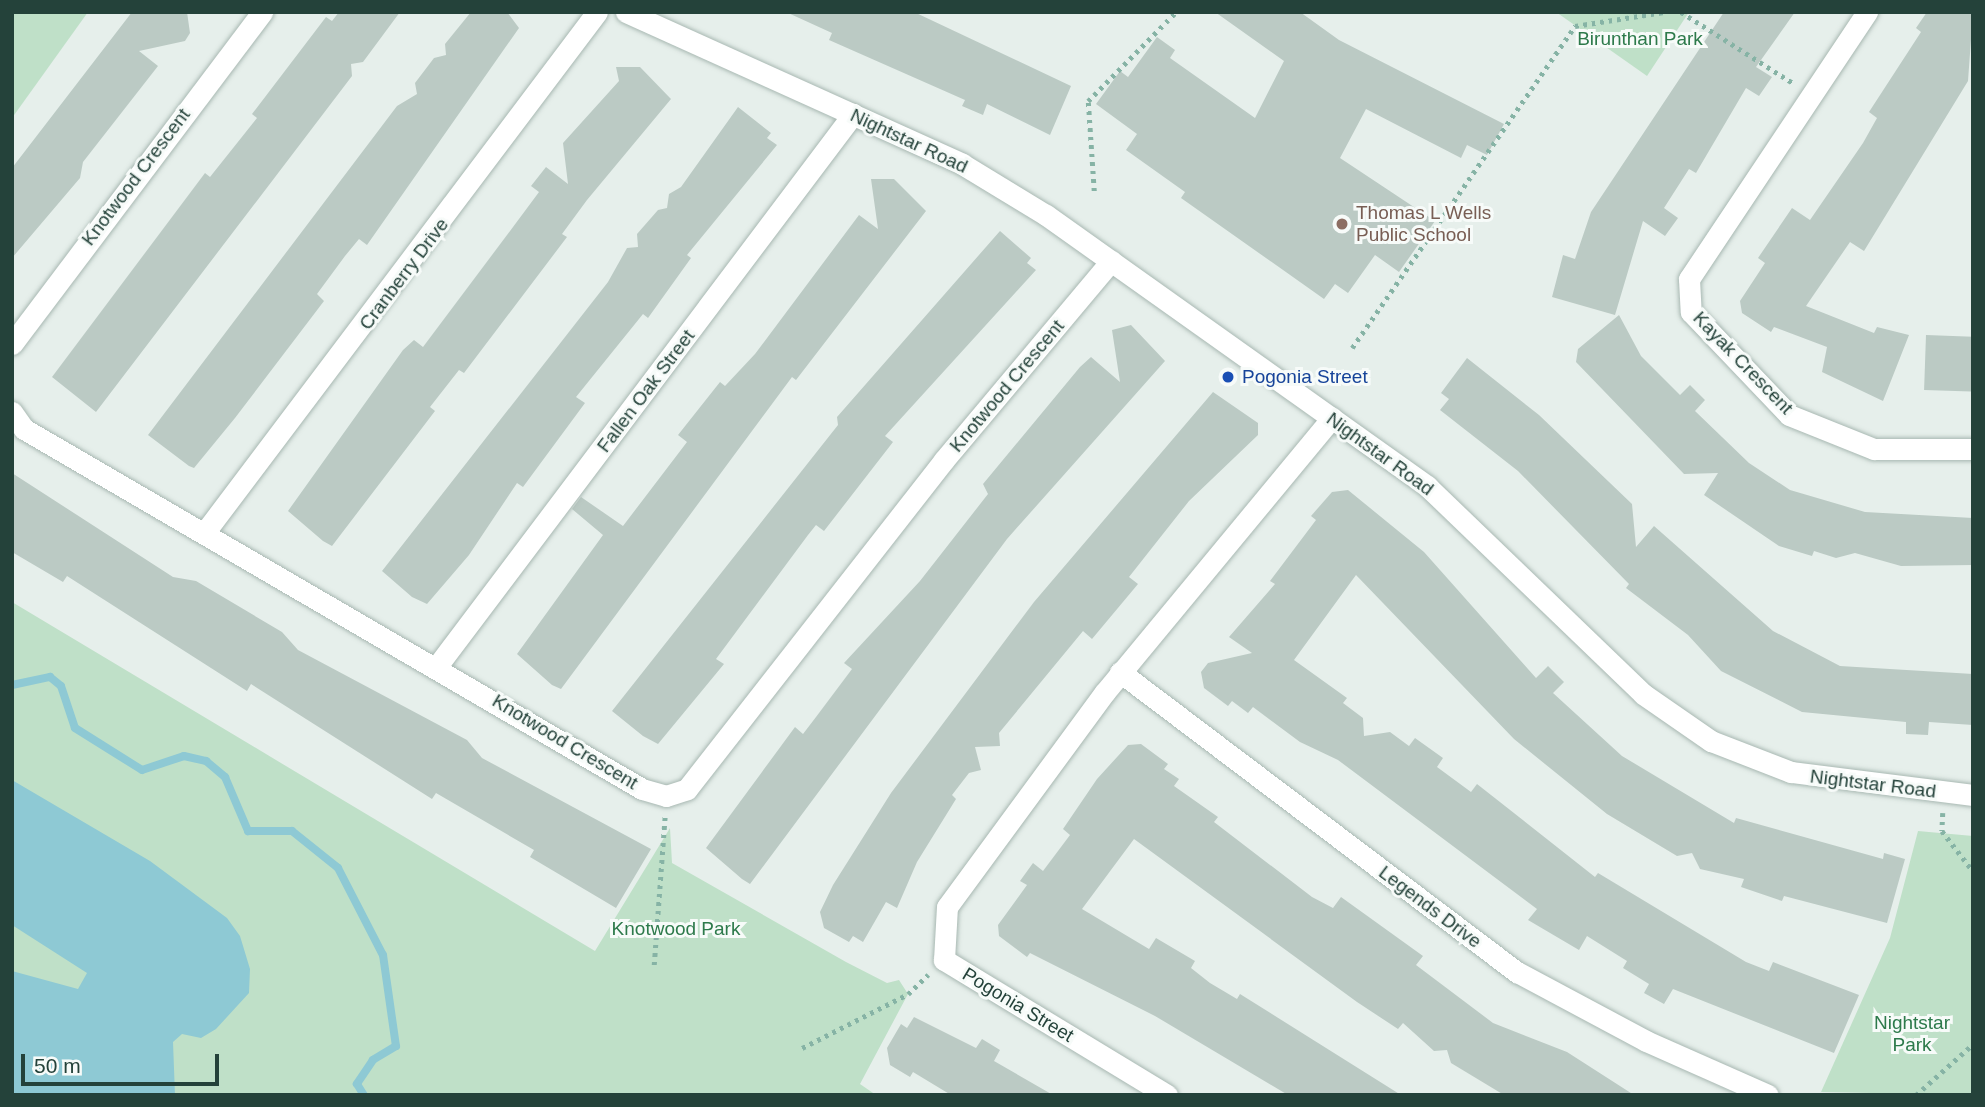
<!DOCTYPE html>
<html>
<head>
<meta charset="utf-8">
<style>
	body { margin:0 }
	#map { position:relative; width:1985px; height:1107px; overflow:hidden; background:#e6efeb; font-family:Arial,sans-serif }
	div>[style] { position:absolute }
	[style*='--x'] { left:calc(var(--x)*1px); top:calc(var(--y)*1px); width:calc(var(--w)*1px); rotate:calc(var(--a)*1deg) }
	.green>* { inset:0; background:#bfe0c8 }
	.water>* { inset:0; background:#8ec9d4 }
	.stream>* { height:8px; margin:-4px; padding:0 4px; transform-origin:4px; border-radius:4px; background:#8ec9d4 }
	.building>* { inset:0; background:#bbcac4; transform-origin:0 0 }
	.path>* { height:4.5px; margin-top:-2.25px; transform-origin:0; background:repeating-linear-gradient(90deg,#86b3a5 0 3.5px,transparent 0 8.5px) }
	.roads { filter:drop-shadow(0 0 2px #a8b8b2) drop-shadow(0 0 2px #a8b8b2) }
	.minor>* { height:21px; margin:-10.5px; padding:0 10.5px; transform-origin:10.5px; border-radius:10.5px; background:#fff }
	.dots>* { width:19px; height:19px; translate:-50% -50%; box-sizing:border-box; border:4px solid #f7fbf9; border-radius:50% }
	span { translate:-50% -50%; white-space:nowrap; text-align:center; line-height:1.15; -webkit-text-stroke:6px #f7fbf9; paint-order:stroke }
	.park-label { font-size:19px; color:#2d7a4b }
	.street-label { font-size:19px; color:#24423a }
	.education-label { font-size:19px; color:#785e54 }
	.left { translate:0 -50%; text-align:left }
	.transit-label { font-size:19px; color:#164399 }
	.frame { position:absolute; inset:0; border:14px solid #24423a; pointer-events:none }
	.scale { position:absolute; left:21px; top:1054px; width:198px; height:32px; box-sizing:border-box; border:4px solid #24423a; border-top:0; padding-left:9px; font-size:21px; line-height:24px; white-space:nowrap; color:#24423a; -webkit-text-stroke:5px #f7fbf9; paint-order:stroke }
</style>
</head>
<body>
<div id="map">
	<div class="green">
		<div style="clip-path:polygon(12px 12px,88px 12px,12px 118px)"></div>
		<div style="clip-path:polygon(1556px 12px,1689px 12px,1647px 76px)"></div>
		<div style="clip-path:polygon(12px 602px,595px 951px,670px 828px,672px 863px,846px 962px,887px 983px,899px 980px,908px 994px,860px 1084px,876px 1095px,12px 1095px)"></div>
		<div style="clip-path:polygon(1918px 831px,1973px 836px,1973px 1095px,1821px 1092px,1890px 938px)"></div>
	</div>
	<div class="water">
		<div style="clip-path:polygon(12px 780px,150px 861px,227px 918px,240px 936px,250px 969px,249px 993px,216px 1029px,201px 1038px,182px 1034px,173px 1042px,175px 1095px,12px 1095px,12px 971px,78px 989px,87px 973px,12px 925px)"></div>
	</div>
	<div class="stream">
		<div style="--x:12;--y:685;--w:39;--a:-12"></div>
		<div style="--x:50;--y:677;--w:14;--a:39"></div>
		<div style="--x:61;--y:686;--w:44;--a:71.6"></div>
		<div style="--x:75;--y:728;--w:79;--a:32.1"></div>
		<div style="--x:142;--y:770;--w:44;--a:-18.4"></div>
		<div style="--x:184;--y:756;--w:23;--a:13"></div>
		<div style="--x:206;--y:761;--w:25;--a:40"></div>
		<div style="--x:225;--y:777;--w:59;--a:66.9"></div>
		<div style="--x:248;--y:831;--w:44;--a:0"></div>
		<div style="--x:292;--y:831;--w:59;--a:38.8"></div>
		<div style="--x:338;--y:868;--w:98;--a:62.7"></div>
		<div style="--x:383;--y:955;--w:92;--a:81.9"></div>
		<div style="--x:396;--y:1046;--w:27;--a:149"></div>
		<div style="--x:373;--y:1060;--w:29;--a:124"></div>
		<div style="--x:357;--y:1084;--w:13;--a:58"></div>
	</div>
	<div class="building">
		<div style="clip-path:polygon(132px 12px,187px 12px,190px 33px,185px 41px,139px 51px,158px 66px,83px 162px,80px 178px,12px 258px,12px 168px)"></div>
		<div style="clip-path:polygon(339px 12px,400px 12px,363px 62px,351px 64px,352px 76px,96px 412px,52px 377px,205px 173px,210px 177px,257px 118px,252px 114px,326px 17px,332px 21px)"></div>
		<div style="clip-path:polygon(471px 12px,507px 12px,519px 28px,367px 245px,359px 239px,345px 256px,317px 294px,324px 301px,235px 418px,194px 468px,189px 466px,148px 435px,397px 106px,417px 94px,415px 83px,434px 58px,446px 55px,445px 44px)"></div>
		<div style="clip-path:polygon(786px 12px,914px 12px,1071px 86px,1050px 135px,987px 104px,983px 115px,962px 106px,965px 100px,829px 40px,832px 33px)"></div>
		<div style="clip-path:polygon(1215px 12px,1300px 12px,1339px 40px,1504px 124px,1487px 155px,1467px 145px,1461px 158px,1366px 109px,1340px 158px,1435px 221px,1399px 272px,1375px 255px,1348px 293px,1335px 284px,1324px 299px,1181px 198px,1185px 192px,1126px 150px,1137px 134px,1096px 104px,1120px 71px,1128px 77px,1157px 37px,1175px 50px,1170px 58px,1255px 118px,1284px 61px)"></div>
		<div style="clip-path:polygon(1724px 12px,1795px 12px,1756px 67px,1772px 77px,1759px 96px,1746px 88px,1696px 173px,1689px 169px,1664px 208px,1678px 218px,1665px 236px,1643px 221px,1615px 315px,1552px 297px,1563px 255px,1575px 259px,1591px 212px)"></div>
		<div style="clip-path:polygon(1927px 12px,1973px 12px,1968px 81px,1864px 251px,1850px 242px,1806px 306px,1874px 333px,1877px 327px,1909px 335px,1883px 401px,1822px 372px,1827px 347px,1774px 327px,1771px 332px,1742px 313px,1740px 301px,1765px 263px,1758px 258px,1792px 208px,1810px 220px,1863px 143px,1877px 118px,1869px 112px,1921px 32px,1916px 28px)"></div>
		<div style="clip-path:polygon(616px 67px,640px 67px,671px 99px,587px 200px,562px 234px,567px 237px,464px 373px,459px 370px,430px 407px,435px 411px,332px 546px,323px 541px,288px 511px,403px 350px,414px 340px,423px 347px,504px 239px,539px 192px,531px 186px,546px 167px,568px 184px,563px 143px,619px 81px)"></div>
		<div style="clip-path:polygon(738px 107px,771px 133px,767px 138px,777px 145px,687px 255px,691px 258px,648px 318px,643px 314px,576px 397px,585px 403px,523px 487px,517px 483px,469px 555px,427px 604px,412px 597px,382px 571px,608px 282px,627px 248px,638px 247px,637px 234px,658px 210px,667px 208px,669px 194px,681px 187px)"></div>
		<div style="clip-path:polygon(871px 179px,894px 179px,926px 211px,796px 380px,792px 377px,561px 689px,552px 685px,517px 654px,603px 535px,572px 509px,581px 497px,623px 526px,687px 442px,678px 435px,720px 382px,725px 386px,755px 354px,859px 215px,878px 229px)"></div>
		<div style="clip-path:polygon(1000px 231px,1031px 258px,1027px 263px,1036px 270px,885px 436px,893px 442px,824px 531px,816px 525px,808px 535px,716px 659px,724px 664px,658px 744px,643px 736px,612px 711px,838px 425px,837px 417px)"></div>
		<div style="clip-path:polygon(1619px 315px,1641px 356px,1680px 395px,1690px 385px,1705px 400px,1695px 411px,1749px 463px,1790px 490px,1865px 512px,1973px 518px,1973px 565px,1901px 566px,1855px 553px,1836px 558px,1814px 551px,1812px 556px,1779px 546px,1704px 495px,1718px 473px,1684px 474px,1576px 362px,1578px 349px)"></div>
		<div style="clip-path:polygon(1131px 325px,1165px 361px,1007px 539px,750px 884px,742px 879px,706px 848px,795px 727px,803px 734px,816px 717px,852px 669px,844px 663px,920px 581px,988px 494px,983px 484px,1080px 367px,1091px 357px,1120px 382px,1112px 330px)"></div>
		<div style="left:1926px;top:335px;width:47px;height:55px;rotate:2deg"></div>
		<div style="clip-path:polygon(1467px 358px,1539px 415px,1632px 504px,1636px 547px,1654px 526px,1773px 631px,1840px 666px,1973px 674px,1973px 725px,1929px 722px,1928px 735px,1906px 734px,1906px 722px,1802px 712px,1721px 671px,1688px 635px,1626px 588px,1629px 584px,1518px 471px,1440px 410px,1449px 399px,1441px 393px)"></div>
		<div style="clip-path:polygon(1213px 392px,1258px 423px,1258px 435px,1189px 501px,1129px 577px,1138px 584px,1092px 639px,1083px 631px,999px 733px,1000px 746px,975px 747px,981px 770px,969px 773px,952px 795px,956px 799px,917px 862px,897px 908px,886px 902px,863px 942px,853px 936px,849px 942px,824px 928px,820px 912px,833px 885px,891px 793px,1034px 602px)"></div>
		<div style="clip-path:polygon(12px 473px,173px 577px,196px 581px,282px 632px,298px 650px,467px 740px,482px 758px,651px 849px,616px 908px,530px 857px,534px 850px,436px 793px,432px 799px,251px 684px,247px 691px,67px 576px,63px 582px,12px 552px)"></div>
		<div style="clip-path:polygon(1348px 490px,1424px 552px,1536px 678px,1548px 666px,1564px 682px,1553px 693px,1622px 756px,1734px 823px,1736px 818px,1883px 859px,1884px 853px,1905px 859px,1887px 923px,1784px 896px,1782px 901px,1741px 887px,1744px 879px,1700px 869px,1692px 853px,1677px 856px,1607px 814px,1514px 739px,1356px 575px,1294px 660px,1347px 698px,1343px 703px,1363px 718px,1364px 736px,1390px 732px,1409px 746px,1415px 738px,1443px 758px,1437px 767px,1471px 792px,1477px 784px,1595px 877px,1598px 873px,1746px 962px,1769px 971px,1773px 962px,1859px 995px,1834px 1053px,1673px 989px,1664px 1004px,1644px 993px,1649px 984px,1623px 968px,1627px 961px,1587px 936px,1579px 950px,1528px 920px,1537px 909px,1338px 760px,1300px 742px,1253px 707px,1248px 713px,1232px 701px,1228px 706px,1204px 688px,1201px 672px,1208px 663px,1252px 653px,1229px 637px,1275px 584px,1270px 581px,1316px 520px,1311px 516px,1332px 492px)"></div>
		<div style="clip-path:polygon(1141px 744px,1168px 764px,1164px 769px,1179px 779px,1174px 786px,1218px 817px,1214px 822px,1312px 897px,1333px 908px,1341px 897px,1423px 956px,1416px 965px,1493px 1023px,1567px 1052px,1634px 1095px,1504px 1095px,1451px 1063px,1447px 1050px,1434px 1051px,1403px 1023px,1398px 1029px,1357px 1002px,1134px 839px,1082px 909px,1149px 949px,1156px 938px,1195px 961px,1191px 968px,1210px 983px,1237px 999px,1240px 994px,1401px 1095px,1288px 1095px,1155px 1016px,1030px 953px,1027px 957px,999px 936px,998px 925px,1027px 885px,1020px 881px,1033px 863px,1043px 871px,1070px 835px,1063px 829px,1097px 779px,1128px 745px)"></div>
		<div style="clip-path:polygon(914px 1017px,976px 1048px,982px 1039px,1000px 1050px,994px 1061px,1053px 1095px,951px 1095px,913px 1072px,910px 1077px,890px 1065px,887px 1048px,901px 1024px,907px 1028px)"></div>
	</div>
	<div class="path">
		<div style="--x:1681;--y:12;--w:133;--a:32.4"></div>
		<div style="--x:1094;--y:191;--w:90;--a:-93.8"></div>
		<div style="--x:1088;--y:101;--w:125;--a:-45.3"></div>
		<div style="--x:1352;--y:348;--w:392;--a:-55.3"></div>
		<div style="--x:1575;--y:26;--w:90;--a:-8.9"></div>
		<div style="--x:1943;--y:813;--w:18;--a:93"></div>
		<div style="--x:1942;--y:831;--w:51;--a:52.2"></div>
		<div style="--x:654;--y:965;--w:149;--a:-85.8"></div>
		<div style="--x:802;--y:1048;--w:119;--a:-27"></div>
		<div style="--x:908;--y:994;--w:28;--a:-44"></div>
		<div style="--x:1916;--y:1095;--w:76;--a:-41.8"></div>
	</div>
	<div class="roads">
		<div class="minor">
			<div style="--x:626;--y:12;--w:369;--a:24.3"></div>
			<div style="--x:962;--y:164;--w:98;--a:31.3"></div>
			<div style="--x:1046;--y:215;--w:468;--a:35.4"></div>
			<div style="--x:1427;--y:486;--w:300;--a:43.9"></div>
			<div style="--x:1643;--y:694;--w:83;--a:34.7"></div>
			<div style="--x:1711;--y:741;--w:86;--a:21.2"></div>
			<div style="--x:1791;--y:772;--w:183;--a:7.2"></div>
			<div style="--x:1867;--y:12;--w:321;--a:123.7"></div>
			<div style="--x:1689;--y:279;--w:33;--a:87"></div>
			<div style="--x:1691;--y:312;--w:142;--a:46.4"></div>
			<div style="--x:1789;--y:415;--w:92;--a:21.8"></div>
			<div style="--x:1874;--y:449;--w:99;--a:0"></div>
			<div style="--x:12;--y:344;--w:416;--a:-53"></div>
			<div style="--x:12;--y:412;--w:21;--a:55"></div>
			<div style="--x:24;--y:429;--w:715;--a:30.22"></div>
			<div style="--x:642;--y:789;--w:25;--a:16"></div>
			<div style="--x:666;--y:796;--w:22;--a:-18"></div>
			<div style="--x:687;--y:789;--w:417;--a:-52"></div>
			<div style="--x:944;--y:460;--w:260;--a:-50"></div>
			<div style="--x:205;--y:532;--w:651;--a:-52.99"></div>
			<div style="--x:438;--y:665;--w:690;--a:-53.01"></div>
			<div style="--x:1120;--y:672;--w:498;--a:37.1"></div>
			<div style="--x:1517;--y:972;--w:146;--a:28.1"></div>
			<div style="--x:1646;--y:1041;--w:133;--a:23.9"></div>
			<div style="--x:1167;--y:1095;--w:261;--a:-148.8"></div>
			<div style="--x:944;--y:960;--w:53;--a:-86.8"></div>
			<div style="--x:947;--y:907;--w:267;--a:-53.7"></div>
			<div style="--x:1105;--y:692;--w:356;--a:-50.4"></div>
		</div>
	</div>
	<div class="dots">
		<div style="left:1342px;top:224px;background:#8d6e63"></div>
		<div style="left:1228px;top:377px;background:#1a4fb4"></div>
	</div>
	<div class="park-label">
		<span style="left:1640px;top:39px">Birunthan Park</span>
		<span style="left:676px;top:929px">Knotwood Park</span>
		<span style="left:1912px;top:1034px">Nightstar<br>Park</span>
	</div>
	<div class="street-label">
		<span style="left:909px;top:141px;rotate:25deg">Nightstar Road</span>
		<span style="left:136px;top:177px;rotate:-53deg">Knotwood Crescent</span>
		<span style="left:404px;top:274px;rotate:-53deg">Cranberry Drive</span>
		<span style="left:1743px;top:363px;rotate:46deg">Kayak Crescent</span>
		<span style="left:1007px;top:386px;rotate:-50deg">Knotwood Crescent</span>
		<span style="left:646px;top:391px;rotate:-53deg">Fallen Oak Street</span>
		<span style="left:1380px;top:454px;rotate:36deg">Nightstar Road</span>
		<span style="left:565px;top:742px;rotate:31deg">Knotwood Crescent</span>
		<span style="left:1873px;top:784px;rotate:7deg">Nightstar Road</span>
		<span style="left:1430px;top:907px;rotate:37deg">Legends Drive</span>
		<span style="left:1018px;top:1005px;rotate:31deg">Pogonia Street</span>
	</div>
	<div class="education-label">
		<span class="left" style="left:1356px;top:224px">Thomas L Wells<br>Public School</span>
	</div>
	<div class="transit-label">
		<span class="left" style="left:1242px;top:377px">Pogonia Street</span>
	</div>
	<div class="frame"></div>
	<div class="scale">50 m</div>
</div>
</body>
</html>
